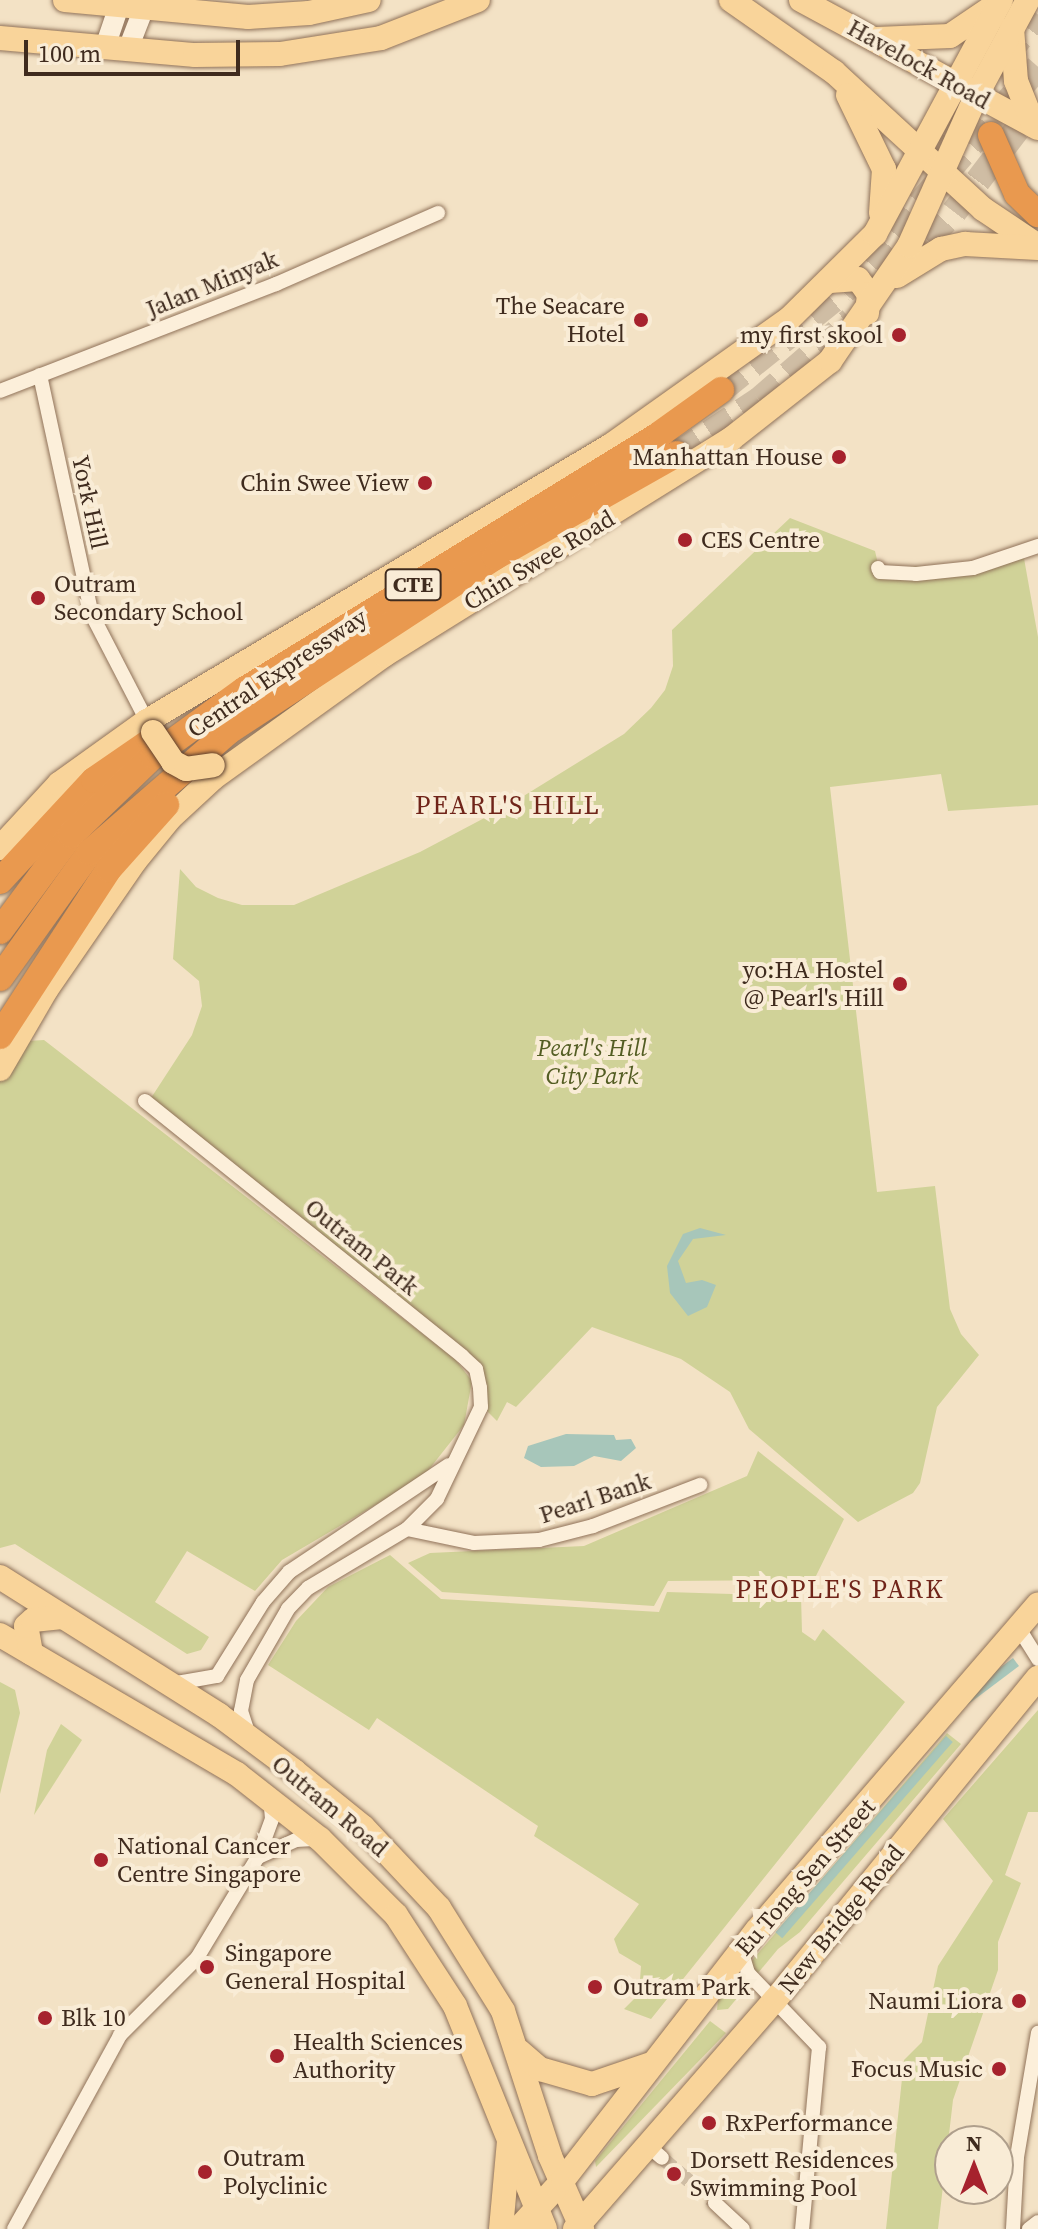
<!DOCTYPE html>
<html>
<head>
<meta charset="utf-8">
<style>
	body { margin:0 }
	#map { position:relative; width:1038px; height:2229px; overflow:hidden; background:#f3e2c5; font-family:"Source Serif 4",serif }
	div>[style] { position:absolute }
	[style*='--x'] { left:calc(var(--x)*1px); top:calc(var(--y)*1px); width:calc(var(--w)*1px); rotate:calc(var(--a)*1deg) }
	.green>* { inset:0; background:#d0d298 }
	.water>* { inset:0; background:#a7c6ba; transform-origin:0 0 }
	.street-tunnel>* { height:14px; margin-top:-7px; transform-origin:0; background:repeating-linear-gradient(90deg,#cfbda4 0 14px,transparent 0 21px) }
	.highway-tunnel>* { height:26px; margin-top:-13px; transform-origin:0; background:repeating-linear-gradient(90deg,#cfbda4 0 26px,transparent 0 39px) }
	.roads { filter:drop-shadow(0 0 2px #907259) drop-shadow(0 0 2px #907259) }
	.street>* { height:14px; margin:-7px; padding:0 7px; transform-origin:7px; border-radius:7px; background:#fcefda }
	.secondary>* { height:20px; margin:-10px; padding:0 10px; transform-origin:10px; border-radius:10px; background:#fcefda }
	.primary>* { height:24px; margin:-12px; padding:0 12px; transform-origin:12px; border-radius:12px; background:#f9d49a }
	.highway>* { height:26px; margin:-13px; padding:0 13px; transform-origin:13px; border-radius:13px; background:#e9994f }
	.bridges { filter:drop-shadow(0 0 2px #5e402d) drop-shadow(0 0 2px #5e402d) }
	.primary-bridge>* { height:24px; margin:-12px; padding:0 12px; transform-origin:12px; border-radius:12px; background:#f9d49a }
	.dots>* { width:22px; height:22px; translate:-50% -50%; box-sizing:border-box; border:4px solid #f9ecd6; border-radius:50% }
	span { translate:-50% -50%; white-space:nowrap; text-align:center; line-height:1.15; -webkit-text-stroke:8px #f9ecd6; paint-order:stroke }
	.shield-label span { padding:2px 6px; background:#f9ecd6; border:2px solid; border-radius:6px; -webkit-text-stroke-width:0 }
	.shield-label { font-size:22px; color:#3f2b1e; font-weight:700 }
	.street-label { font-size:24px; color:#3f2b1e }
	.poi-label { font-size:24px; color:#3f2b1e }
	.right { translate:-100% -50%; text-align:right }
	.left { translate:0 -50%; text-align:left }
	.park-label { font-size:24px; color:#535d23; font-style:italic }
	.neighbourhood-label { font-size:26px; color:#702419; letter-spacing:2px }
	.north { position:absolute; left:934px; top:2125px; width:80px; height:80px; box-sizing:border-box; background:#f9ecd6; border:2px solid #af9f8c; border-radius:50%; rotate:0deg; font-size:22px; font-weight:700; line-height:32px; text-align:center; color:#3f2b1e }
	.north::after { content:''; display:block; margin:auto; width:28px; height:36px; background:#a6222d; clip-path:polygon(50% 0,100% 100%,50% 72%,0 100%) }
	.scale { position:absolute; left:24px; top:40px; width:216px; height:36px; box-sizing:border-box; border:4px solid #3f2b1e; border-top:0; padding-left:10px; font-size:24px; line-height:28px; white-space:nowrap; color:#3f2b1e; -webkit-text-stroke:6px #f9ecd6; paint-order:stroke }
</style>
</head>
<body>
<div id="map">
	<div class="green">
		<div style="clip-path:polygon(790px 518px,875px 551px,879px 568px,968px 564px,1022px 547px,1038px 637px,1038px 805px,948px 811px,941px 774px,830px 787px,877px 1192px,935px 1186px,950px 1309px,961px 1334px,979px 1355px,937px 1407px,920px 1483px,913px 1493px,858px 1522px,749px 1429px,730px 1392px,681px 1359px,592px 1327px,516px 1407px,507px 1402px,497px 1421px,486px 1410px,481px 1367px,151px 1098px,192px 1035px,202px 1006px,199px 981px,173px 959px,180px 869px,196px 887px,218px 898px,242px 905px,294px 905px,420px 852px,509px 805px,624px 734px,651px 708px,665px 690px,673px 666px,672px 630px)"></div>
		<div style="clip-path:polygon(44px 1040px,455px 1359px,472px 1381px,464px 1425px,423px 1477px,282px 1560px,255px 1591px,187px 1551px,155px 1602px,209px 1637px,201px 1650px,187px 1654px,15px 1544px,0 1548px,0 1069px,28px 1041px)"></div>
		<div style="clip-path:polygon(758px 1451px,844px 1519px,814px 1580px,668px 1581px,654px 1606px,442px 1592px,408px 1563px,430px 1553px,584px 1546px,747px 1476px)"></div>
		<div style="clip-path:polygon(390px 1555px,441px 1599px,659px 1612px,667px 1592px,801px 1596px,802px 1632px,815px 1641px,823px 1629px,905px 1702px,651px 2019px,624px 2009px,639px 1994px,641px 1966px,619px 1953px,614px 1939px,639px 1904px,534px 1836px,538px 1826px,377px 1718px,369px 1730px,268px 1665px,296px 1621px,328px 1587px)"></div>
		<div style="clip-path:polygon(0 1682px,15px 1690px,20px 1713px,0 1794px)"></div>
		<div style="clip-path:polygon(1038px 1710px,1038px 1812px,1028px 1812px,1005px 1875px,1021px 1883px,998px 1942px,998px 1970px,953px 2100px,938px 2229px,886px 2229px,904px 2060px,922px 2042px,938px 1966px,993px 1881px,943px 1819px)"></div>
		<div style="clip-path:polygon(61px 1724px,82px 1740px,34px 1815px,47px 1750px)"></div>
		<div style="clip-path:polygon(947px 1733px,961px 1744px,800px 1932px,778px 1949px,728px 2009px,717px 2010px,718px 2000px)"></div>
		<div style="clip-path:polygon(710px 2021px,726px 2033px,596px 2167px,595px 2161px)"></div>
	</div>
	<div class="water">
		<div style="clip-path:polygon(700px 1228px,726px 1235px,693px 1239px,678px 1261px,686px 1283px,702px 1280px,716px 1285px,707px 1307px,688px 1316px,670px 1293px,667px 1266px,683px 1234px)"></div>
		<div style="clip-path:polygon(566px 1434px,614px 1435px,616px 1440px,631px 1439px,636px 1448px,621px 1461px,594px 1456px,574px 1466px,541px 1467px,524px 1458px,528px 1446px)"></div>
		<div style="left:1013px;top:1658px;width:10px;height:69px;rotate:53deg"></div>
		<div style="left:946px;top:1736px;width:9px;height:260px;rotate:41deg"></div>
	</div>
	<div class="street-tunnel">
		<div style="--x:662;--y:2158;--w:70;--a:40.3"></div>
	</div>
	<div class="highway-tunnel">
		<div style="--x:1004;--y:59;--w:56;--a:-52.9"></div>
		<div style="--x:928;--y:156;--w:93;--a:-60.9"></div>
		<div style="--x:900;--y:268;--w:78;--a:-46"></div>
		<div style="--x:954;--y:212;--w:138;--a:-52.6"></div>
		<div style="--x:721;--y:390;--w:156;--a:-38.8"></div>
		<div style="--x:843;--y:292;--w:298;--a:-49.1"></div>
		<div style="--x:677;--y:454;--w:98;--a:-33.4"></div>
		<div style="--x:759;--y:400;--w:122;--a:-41"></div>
	</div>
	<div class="roads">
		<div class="street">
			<div style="--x:40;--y:375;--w:246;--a:77.8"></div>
			<div style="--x:92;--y:615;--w:119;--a:62.6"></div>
			<div style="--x:0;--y:391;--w:296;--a:-21.2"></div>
			<div style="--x:276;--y:284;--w:177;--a:-23.7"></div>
			<div style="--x:878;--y:568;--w:4;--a:63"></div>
			<div style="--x:880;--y:572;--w:36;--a:3"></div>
			<div style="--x:916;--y:574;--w:57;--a:-6"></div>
			<div style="--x:973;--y:568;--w:69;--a:-18.7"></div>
			<div style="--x:145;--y:1101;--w:407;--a:38.8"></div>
			<div style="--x:462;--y:1356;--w:19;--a:43"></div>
			<div style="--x:476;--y:1369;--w:19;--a:78"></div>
			<div style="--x:480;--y:1388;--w:19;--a:87"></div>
			<div style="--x:481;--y:1407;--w:102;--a:115.6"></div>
			<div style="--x:437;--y:1499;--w:42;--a:135"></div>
			<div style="--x:407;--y:1529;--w:115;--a:149.2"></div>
			<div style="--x:308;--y:1588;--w:29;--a:134"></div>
			<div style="--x:288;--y:1609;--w:82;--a:120"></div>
			<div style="--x:247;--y:1680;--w:32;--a:101"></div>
			<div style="--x:241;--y:1711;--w:25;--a:72"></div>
			<div style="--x:407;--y:1529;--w:68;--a:11.8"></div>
			<div style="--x:474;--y:1543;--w:65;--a:-2.6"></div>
			<div style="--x:539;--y:1540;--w:56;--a:-14.5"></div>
			<div style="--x:593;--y:1526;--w:115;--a:-21"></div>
			<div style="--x:1018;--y:1627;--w:38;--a:58"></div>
			<div style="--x:171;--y:1684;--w:47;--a:-9.9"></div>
			<div style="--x:217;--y:1676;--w:87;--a:-58.1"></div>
			<div style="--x:263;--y:1602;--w:40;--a:-49"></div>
			<div style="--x:289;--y:1572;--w:192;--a:-33.8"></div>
			<div style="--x:258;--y:1857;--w:42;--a:-24.1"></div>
			<div style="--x:296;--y:1840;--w:22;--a:-3"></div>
			<div style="--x:741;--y:1950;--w:24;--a:73"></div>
			<div style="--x:748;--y:1973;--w:103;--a:46.2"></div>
			<div style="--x:819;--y:2047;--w:183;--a:95.3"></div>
			<div style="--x:646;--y:2144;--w:21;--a:41"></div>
			<div style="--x:715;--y:2203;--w:38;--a:43"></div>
			<div style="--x:14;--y:2229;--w:221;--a:-61.3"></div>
			<div style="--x:120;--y:2035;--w:109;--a:-45"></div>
			<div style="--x:197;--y:1958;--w:118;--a:-58.9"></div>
			<div style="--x:258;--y:1857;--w:40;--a:-69.8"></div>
			<div style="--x:272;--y:1819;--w:21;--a:-95"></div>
			<div style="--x:1013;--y:2229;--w:72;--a:-86.8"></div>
			<div style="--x:1017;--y:2157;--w:126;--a:-80.4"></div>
			<div style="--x:1029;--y:2229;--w:11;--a:-38"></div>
		</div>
		<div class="secondary">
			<div style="--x:105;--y:47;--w:50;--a:-71.2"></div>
			<div style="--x:128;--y:49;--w:53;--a:-68.8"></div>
		</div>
		<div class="primary">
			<div style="--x:65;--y:0;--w:184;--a:5.3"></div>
			<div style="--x:248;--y:17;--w:61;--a:-3.8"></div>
			<div style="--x:309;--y:13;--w:61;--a:-12.2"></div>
			<div style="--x:731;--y:0;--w:126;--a:35"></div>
			<div style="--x:834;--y:72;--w:202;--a:42.6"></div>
			<div style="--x:983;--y:209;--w:66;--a:33.9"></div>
			<div style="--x:801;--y:0;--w:269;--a:28.4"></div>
			<div style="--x:1012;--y:28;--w:53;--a:85.7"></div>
			<div style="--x:1016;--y:81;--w:48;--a:68.2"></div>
			<div style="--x:0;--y:38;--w:196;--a:5"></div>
			<div style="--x:195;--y:55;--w:85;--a:-0.7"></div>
			<div style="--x:280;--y:54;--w:102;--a:-9"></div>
			<div style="--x:381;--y:38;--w:104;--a:-21.4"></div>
			<div style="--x:877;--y:39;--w:73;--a:-2.4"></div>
			<div style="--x:950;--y:36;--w:50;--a:-34.3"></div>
			<div style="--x:848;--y:95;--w:82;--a:64.1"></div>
			<div style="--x:884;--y:169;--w:44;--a:93.9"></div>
			<div style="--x:897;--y:276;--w:52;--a:-31.5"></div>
			<div style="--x:941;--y:249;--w:25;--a:-12"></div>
			<div style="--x:965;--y:244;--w:73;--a:3.1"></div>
			<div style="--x:830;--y:281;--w:28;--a:-4"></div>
			<div style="--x:858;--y:279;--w:19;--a:54"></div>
			<div style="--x:869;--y:294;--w:19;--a:96"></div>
			<div style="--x:0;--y:848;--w:87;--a:-47.3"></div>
			<div style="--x:59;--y:784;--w:108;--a:-35.6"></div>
			<div style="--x:147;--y:721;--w:539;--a:-30.71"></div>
			<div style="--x:610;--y:446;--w:219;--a:-35.4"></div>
			<div style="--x:789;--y:319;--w:121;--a:-44.7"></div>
			<div style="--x:875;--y:234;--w:266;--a:-61.7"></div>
			<div style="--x:0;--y:1069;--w:91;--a:-59.8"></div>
			<div style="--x:46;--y:990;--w:157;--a:-55.4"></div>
			<div style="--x:135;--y:861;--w:55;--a:-50.9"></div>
			<div style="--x:170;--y:818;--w:59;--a:-42.9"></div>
			<div style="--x:213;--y:778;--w:211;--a:-35.7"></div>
			<div style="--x:384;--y:655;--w:409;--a:-31.9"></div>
			<div style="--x:731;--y:439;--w:126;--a:-38.2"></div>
			<div style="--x:830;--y:361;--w:140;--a:-55.5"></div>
			<div style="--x:909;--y:246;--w:164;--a:-65.9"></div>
			<div style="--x:976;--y:96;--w:109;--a:-61.6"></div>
			<div style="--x:0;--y:1577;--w:259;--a:32.2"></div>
			<div style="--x:219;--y:1715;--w:94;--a:36.7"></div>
			<div style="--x:294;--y:1771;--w:89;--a:39.1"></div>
			<div style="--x:363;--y:1827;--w:111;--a:46.8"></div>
			<div style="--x:439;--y:1908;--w:121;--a:58.1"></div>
			<div style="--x:503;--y:2011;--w:152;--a:72"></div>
			<div style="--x:550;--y:2156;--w:80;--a:66.3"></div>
			<div style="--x:0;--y:1635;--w:275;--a:30.4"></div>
			<div style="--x:237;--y:1774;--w:105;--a:38.1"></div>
			<div style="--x:320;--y:1839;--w:107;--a:45"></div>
			<div style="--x:396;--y:1915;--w:108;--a:57"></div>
			<div style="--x:455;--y:2006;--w:240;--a:68"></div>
			<div style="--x:31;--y:1653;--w:27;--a:-100"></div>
			<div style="--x:26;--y:1626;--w:9;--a:-41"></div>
			<div style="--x:33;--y:1620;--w:29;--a:-6"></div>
			<div style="--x:519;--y:2051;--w:28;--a:41"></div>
			<div style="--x:540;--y:2069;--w:54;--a:16.1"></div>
			<div style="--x:592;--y:2084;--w:62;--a:-18.7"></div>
			<div style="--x:501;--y:2229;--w:88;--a:-84.8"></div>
			<div style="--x:518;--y:2229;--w:67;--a:-47.4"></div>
			<div style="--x:563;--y:2180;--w:316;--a:-52.2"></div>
			<div style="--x:757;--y:1930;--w:430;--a:-49.2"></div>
			<div style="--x:575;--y:2229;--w:304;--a:-48.9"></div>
			<div style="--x:775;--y:2000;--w:416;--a:-50.8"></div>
		</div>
		<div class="highway">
			<div style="--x:991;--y:135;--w:64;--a:66.2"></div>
			<div style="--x:1017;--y:194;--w:29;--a:44"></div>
			<div style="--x:0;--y:881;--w:138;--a:-47.1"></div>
			<div style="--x:94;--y:780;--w:74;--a:-34.5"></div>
			<div style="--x:0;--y:931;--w:119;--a:-53.5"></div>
			<div style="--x:71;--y:835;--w:114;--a:-43.9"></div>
			<div style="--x:153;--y:756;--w:112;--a:-36"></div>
			<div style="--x:244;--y:690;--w:490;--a:-31.6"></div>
			<div style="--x:661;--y:433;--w:74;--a:-35.6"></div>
			<div style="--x:0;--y:978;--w:155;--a:-54.5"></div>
			<div style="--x:90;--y:852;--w:184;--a:-41"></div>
			<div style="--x:229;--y:731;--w:318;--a:-33.2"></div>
			<div style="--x:495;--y:557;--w:209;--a:-29.5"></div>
			<div style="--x:0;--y:1036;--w:199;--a:-56.9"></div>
			<div style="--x:109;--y:869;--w:86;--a:-48.3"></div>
		</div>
	</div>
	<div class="bridges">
		<div class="primary-bridge">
			<div style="--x:153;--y:732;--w:36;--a:56"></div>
			<div style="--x:173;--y:762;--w:15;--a:28"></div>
			<div style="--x:186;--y:769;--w:27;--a:-8"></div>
		</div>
	</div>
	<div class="dots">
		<div style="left:641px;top:320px;background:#a6222d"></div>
		<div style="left:899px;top:335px;background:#a6222d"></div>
		<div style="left:839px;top:457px;background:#a6222d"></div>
		<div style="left:425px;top:483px;background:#a6222d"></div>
		<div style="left:685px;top:540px;background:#a6222d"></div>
		<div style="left:38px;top:598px;background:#a6222d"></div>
		<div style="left:900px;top:984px;background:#a6222d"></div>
		<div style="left:101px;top:1860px;background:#a6222d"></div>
		<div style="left:207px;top:1967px;background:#a6222d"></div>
		<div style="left:595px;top:1987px;background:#a6222d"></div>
		<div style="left:1019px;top:2001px;background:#a6222d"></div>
		<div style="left:45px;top:2018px;background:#a6222d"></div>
		<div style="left:277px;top:2056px;background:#a6222d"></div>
		<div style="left:999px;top:2069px;background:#a6222d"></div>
		<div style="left:709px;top:2123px;background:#a6222d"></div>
		<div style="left:205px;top:2172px;background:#a6222d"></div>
		<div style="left:674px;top:2174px;background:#a6222d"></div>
	</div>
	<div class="shield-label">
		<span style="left:413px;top:585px">CTE</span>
	</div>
	<div class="street-label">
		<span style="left:919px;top:64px;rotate:29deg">Havelock Road</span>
		<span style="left:212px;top:284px;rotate:-22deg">Jalan Minyak</span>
		<span style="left:90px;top:502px;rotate:78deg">York Hill</span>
		<span style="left:539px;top:560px;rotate:-31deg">Chin Swee Road</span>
		<span style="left:277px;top:673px;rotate:-34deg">Central Expressway</span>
		<span style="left:362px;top:1247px;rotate:39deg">Outram Park</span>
		<span style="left:595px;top:1498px;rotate:-18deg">Pearl Bank</span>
		<span style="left:330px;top:1806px;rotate:40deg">Outram Road</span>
		<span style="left:805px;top:1877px;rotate:-49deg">Eu Tong Sen Street</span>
		<span style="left:841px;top:1919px;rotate:-51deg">New Bridge Road</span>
	</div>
	<div class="poi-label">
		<span class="right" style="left:625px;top:320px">The Seacare<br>Hotel</span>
		<span class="right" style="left:883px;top:335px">my first skool</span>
		<span class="right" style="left:823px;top:457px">Manhattan House</span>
		<span class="right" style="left:409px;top:483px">Chin Swee View</span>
		<span class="left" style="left:701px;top:540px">CES Centre</span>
		<span class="left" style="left:54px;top:598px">Outram<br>Secondary School</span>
		<span class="right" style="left:884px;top:984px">yo:HA Hostel<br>@ Pearl's Hill</span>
		<span class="left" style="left:117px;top:1860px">National Cancer<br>Centre Singapore</span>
		<span class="left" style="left:225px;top:1967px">Singapore<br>General Hospital</span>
		<span class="left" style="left:613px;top:1987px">Outram Park</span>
		<span class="right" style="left:1003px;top:2001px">Naumi Liora</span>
		<span class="left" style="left:61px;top:2018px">Blk 10</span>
		<span class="left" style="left:293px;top:2056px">Health Sciences<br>Authority</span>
		<span class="right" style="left:983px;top:2069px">Focus Music</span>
		<span class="left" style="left:725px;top:2123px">RxPerformance</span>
		<span class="left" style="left:223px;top:2172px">Outram<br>Polyclinic</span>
		<span class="left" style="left:690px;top:2174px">Dorsett Residences<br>Swimming Pool</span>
	</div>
	<div class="park-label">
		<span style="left:592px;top:1062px">Pearl's Hill<br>City Park</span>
	</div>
	<div class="neighbourhood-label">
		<span style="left:508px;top:806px">PEARL'S HILL</span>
		<span style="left:840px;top:1590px">PEOPLE'S PARK</span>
	</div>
	<div class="north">N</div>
	<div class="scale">100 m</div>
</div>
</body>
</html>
